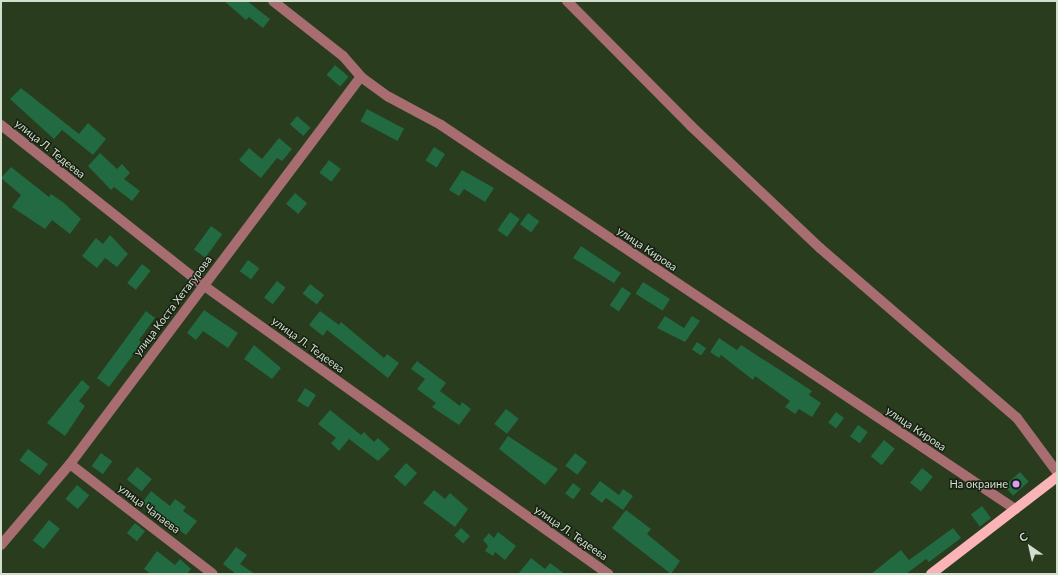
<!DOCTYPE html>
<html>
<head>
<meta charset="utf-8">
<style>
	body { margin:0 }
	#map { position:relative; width:1058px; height:575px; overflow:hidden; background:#293c1e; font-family:Lato,sans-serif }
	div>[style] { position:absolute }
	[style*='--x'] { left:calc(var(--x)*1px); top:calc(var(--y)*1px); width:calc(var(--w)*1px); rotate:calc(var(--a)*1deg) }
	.building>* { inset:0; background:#216a42; transform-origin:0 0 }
	.minor>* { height:10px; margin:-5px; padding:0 5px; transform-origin:5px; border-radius:5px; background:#a76d71 }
	.major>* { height:10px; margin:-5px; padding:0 5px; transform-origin:5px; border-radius:5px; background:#fab3b7 }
	.dots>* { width:11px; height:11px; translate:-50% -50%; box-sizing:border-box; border:2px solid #172013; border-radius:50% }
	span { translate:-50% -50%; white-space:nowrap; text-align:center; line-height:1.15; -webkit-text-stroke:3px #172013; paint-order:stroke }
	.street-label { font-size:11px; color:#d2dfcd }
	.poi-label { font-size:11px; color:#d2dfcd }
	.right { translate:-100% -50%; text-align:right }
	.frame { position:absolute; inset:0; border:2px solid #d2dfcd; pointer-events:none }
	.north { position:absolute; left:1010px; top:527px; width:40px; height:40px; -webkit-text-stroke:3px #172013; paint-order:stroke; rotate:326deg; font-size:11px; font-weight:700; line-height:16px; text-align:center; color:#d2dfcd }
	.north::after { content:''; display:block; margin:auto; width:14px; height:18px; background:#d2dfcd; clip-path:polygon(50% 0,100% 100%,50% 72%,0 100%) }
</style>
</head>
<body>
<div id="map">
	<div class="building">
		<div style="clip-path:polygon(224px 1px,247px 1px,270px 19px,263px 28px,249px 17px,246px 20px)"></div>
		<div style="left:335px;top:65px;width:18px;height:13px;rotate:41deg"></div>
		<div style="clip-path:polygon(21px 88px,79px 134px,88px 123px,106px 139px,93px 155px,62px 130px,54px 139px,10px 99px)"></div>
		<div style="left:367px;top:109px;width:42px;height:14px;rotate:28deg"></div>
		<div style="left:297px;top:116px;width:18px;height:11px;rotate:41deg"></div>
		<div style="clip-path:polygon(279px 138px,292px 149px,282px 161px,277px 158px,261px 178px,239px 160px,249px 148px,262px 159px)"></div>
		<div style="left:434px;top:147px;width:13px;height:16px;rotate:32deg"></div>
		<div style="clip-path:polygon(100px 153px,117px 169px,122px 164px,130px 173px,124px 179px,140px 191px,132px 201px,114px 187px,111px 190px,88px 166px)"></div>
		<div style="left:329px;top:160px;width:15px;height:16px;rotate:37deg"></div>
		<div style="clip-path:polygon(11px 167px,49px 197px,51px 194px,64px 203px,81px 219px,70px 234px,52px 220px,45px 229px,12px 207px,21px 195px,1px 178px)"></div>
		<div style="clip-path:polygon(462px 170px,494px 188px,485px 202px,464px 189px,459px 196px,449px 190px)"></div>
		<div style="left:295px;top:193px;width:16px;height:14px;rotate:40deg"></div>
		<div style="left:510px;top:212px;width:12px;height:22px;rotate:35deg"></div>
		<div style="left:528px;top:213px;width:14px;height:14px;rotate:36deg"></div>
		<div style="left:211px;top:226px;width:14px;height:29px;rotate:36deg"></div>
		<div style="clip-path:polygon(110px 235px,128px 254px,117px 267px,105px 258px,97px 268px,82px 256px,96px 238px,103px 244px)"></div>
		<div style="clip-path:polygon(581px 246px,621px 273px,614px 283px,573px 258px)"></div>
		<div style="left:248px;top:260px;width:14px;height:14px;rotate:36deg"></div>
		<div style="left:142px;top:264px;width:11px;height:24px;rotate:38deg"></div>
		<div style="left:277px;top:281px;width:11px;height:21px;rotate:38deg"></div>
		<div style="left:643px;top:282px;width:32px;height:14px;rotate:32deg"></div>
		<div style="left:310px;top:284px;width:18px;height:12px;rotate:38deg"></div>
		<div style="left:622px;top:287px;width:11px;height:22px;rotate:34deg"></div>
		<div style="clip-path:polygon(204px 310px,238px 333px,228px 348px,203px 331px,196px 340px,187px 333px)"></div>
		<div style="clip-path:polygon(146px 311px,155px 318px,139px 340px,142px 343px,109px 387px,97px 378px)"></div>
		<div style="clip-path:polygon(320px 311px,339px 325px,341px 322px,384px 358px,387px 354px,399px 363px,388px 378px,327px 330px,323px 336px,309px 325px)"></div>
		<div style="clip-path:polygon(665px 316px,684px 328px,692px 316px,700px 321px,685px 342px,657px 328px)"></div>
		<div style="clip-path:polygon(719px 338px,737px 350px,741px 345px,812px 391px,809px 395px,821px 403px,812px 417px,799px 409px,795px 414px,785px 407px,790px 401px,755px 376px,753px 380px,721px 355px,719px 358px,710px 352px)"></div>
		<div style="left:697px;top:342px;width:11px;height:9px;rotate:34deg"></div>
		<div style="clip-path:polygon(254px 345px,281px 368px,272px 379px,244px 359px)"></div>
		<div style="clip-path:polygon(417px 361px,446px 383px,440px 391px,460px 406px,462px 402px,471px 409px,459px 425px,432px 407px,436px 403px,417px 389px,425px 379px,411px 369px)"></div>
		<div style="clip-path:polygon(82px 380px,90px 387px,79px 401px,85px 406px,65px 436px,47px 423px)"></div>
		<div style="left:305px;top:388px;width:13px;height:15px;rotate:32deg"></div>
		<div style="left:506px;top:409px;width:16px;height:19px;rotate:38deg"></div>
		<div style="clip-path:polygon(330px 410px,361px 435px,364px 432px,374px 442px,378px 438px,390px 449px,378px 461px,349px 439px,339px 451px,331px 443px,336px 438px,318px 424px)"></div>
		<div style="left:836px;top:412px;width:10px;height:13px;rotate:37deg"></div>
		<div style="left:858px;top:425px;width:12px;height:14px;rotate:35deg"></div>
		<div style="clip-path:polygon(508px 436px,558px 469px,545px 485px,499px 449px)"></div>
		<div style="left:884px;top:440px;width:14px;height:21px;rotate:39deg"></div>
		<div style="left:28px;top:449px;width:25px;height:14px;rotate:37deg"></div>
		<div style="left:101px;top:453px;width:14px;height:16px;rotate:36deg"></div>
		<div style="left:575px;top:453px;width:15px;height:16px;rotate:37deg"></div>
		<div style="left:406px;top:463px;width:15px;height:18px;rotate:42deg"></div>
		<div style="left:137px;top:467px;width:19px;height:16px;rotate:39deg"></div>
		<div style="left:922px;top:468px;width:14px;height:19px;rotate:39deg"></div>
		<div style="left:1020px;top:472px;width:13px;height:21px;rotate:48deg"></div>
		<div style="clip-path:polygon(600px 481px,619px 495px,623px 489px,633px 496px,623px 510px,606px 498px,602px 503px,590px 494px)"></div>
		<div style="left:573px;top:483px;width:10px;height:13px;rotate:37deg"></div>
		<div style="left:77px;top:485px;width:16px;height:18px;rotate:40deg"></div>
		<div style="clip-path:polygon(434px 490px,445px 499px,450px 493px,468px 509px,455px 527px,423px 503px)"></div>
		<div style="clip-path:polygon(151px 491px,170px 506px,175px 499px,186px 507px,183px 511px,197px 521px,186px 535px,142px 503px)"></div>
		<div style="left:982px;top:506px;width:15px;height:14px;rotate:53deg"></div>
		<div style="clip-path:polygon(626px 510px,651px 529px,647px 534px,680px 561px,671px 574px,612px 528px)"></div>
		<div style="left:49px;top:520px;width:14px;height:26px;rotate:39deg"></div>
		<div style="left:135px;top:523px;width:13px;height:13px;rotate:39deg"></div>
		<div style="left:461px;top:528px;width:12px;height:10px;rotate:42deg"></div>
		<div style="clip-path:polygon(953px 528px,961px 538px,929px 562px,926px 559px,906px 574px,871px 574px,901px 550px,909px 560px)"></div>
		<div style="clip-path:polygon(498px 532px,516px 546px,505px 560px,495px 552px,493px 556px,485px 551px,488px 546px,483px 540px,489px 533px,494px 538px)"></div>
		<div style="clip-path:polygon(236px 547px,247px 555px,240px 564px,255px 574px,236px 574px,223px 564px)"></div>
		<div style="clip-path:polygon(157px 551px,175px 565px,180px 559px,191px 569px,187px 574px,151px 574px,144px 569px)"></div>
		<div style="clip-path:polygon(531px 558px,545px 569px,550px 563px,565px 574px,518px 574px)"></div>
	</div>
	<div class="minor">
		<div style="--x:273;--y:1;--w:89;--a:38.2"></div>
		<div style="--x:343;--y:56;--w:28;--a:49"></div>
		<div style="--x:361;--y:77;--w:34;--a:36"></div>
		<div style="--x:389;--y:97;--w:59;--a:28.3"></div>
		<div style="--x:441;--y:125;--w:691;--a:33.78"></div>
		<div style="--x:567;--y:1;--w:176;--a:45.2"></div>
		<div style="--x:691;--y:126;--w:178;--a:43.4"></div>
		<div style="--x:820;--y:248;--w:260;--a:40.8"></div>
		<div style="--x:1017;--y:418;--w:67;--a:53.5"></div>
		<div style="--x:1;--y:125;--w:258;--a:38.4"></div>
		<div style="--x:203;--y:285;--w:498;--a:35.5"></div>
		<div style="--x:70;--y:464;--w:180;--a:37.6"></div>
		<div style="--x:1;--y:545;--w:106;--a:-49.6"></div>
		<div style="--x:70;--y:464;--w:484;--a:-53.1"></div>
	</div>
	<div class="major">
		<div style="--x:931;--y:574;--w:159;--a:-37.6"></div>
	</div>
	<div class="dots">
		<div style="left:1016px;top:484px;background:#da9af6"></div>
	</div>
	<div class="street-label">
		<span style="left:50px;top:149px;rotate:39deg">улица Л. Тедеева</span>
		<span style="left:647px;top:249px;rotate:34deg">улица Кирова</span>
		<span style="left:173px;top:306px;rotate:-53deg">улица Коста Хетагурова</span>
		<span style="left:308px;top:345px;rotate:36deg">улица Л. Тедеева</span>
		<span style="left:916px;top:429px;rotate:34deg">улица Кирова</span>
		<span style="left:149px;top:509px;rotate:37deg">улица Чапаева</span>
		<span style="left:571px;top:533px;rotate:35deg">улица Л. Тедеева</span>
	</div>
	<div class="poi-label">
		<span class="right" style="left:1008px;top:484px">На окраине</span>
	</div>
	<div class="frame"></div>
	<div class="north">С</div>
</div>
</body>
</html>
